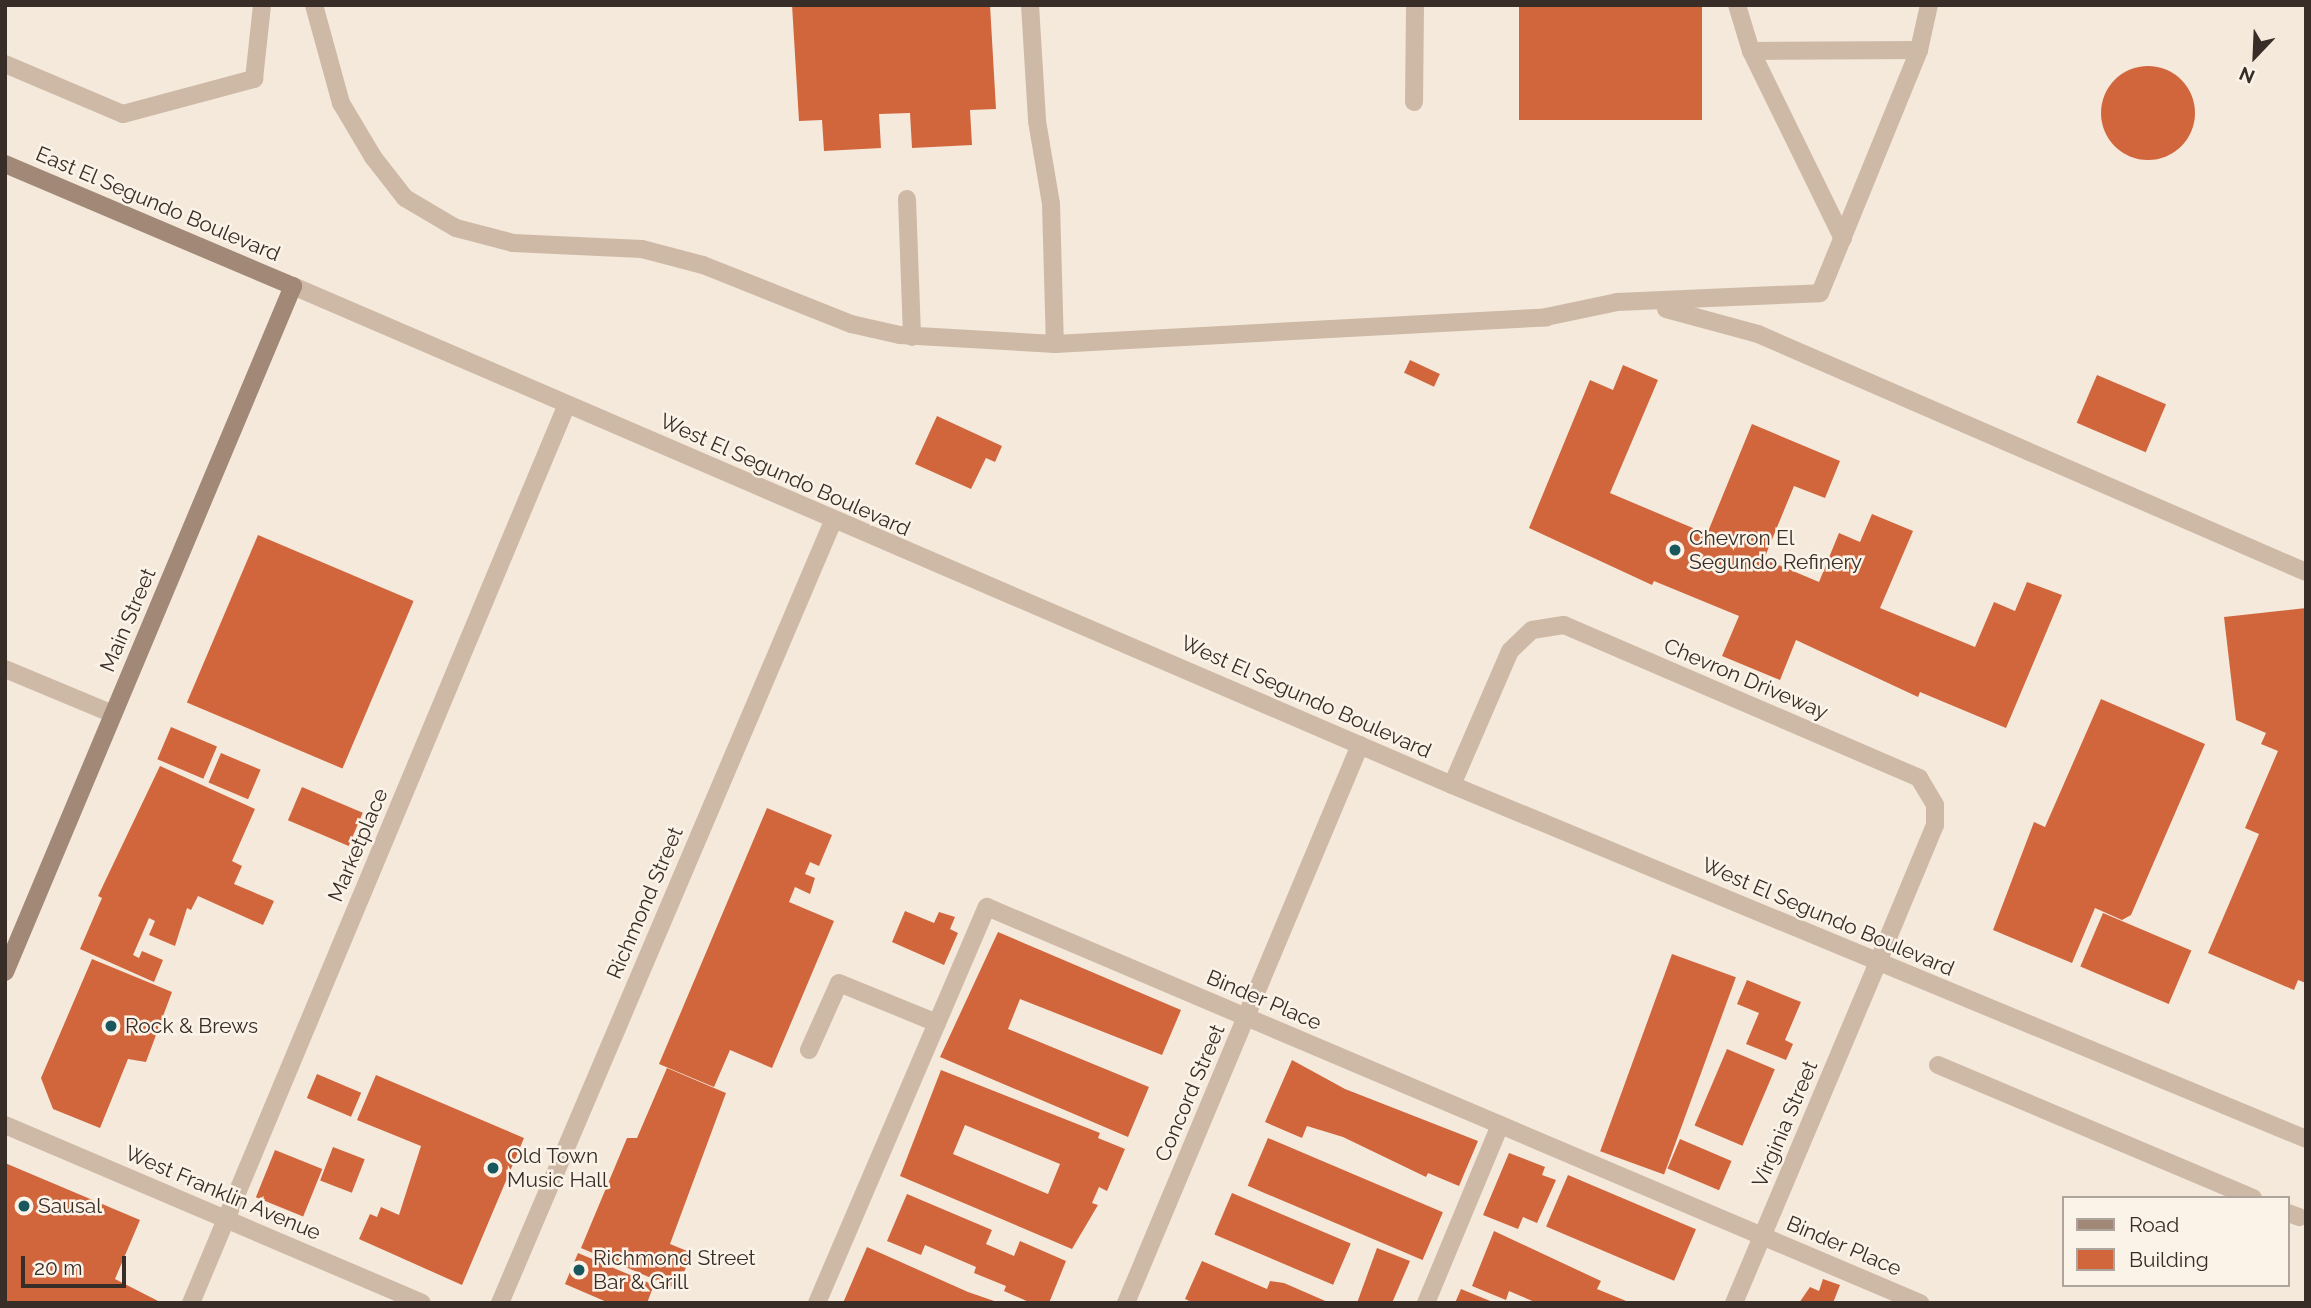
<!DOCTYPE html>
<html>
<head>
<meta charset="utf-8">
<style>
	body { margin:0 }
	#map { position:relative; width:2311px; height:1308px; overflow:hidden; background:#f4e9db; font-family:Raleway,sans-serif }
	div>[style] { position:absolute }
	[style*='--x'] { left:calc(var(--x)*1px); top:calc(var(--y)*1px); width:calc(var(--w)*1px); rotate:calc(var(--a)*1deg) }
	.building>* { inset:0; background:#d1663d; transform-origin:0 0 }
	.round { border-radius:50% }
	.service>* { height:18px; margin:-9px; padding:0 9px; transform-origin:9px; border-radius:9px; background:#ceb9a6 }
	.minor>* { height:18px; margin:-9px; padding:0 9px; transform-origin:9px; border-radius:9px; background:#ceb9a6 }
	.tertiary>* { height:18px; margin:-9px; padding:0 9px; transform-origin:9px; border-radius:9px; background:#ceb9a6 }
	.secondary>* { height:18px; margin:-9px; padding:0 9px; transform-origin:9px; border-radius:9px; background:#a18877 }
	.dots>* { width:19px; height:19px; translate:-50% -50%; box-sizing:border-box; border:4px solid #fbf3e8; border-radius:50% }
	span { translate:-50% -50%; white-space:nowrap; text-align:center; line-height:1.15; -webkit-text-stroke:5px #fbf3e8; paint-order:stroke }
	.street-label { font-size:21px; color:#392d27 }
	.poi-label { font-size:21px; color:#392d27 }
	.left { translate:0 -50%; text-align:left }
	.frame { position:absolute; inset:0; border:7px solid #392d27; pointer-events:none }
	.legend { position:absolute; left:2062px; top:1196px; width:228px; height:91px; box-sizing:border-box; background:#fbf3e8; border:2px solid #ada49b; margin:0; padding:9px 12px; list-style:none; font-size:21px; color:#392d27 }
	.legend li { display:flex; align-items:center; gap:14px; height:35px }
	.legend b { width:35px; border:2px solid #ada49b }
	.north { position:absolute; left:2220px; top:21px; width:70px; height:70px; -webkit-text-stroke:5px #fbf3e8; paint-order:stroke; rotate:203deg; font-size:19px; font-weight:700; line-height:28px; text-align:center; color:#392d27 }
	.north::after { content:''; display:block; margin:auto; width:24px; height:32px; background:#392d27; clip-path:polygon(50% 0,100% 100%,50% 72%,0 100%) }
	.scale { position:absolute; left:21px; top:1256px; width:105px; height:32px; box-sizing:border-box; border:4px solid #392d27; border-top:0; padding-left:9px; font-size:21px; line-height:24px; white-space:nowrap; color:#392d27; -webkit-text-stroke:5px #fbf3e8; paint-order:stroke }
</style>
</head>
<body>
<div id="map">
	<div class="building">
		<div style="clip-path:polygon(792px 5px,990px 5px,996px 109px,970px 110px,972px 145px,912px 148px,910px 113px,879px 114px,881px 148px,824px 151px,822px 120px,799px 121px)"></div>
		<div style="left:1519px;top:5px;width:183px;height:115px"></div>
		<div class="round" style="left:2101px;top:66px;width:94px;height:94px"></div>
		<div style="left:1410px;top:360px;width:33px;height:14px;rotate:25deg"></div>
		<div style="clip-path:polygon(1623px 365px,1658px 380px,1610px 493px,1707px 534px,1752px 424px,1840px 461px,1825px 498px,1794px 486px,1764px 559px,1819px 582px,1839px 533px,1860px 542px,1872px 514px,1913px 531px,1880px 608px,1975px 647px,1994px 602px,2015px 611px,2027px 582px,2062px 595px,2006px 728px,1920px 692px,1918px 697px,1796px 640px,1780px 680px,1722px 656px,1739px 616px,1654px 581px,1652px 585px,1529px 528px,1590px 380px,1613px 390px)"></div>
		<div style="left:2097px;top:375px;width:75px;height:52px;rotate:23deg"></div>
		<div style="clip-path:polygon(937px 416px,1002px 446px,995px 462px,986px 458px,971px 489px,915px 464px)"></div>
		<div style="left:258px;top:535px;width:169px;height:182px;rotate:23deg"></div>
		<div style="clip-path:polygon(2306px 608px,2306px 983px,2298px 980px,2294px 990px,2208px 953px,2259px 834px,2245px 828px,2278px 751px,2261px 744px,2266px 733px,2236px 720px,2224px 617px)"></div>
		<div style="clip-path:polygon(2101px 699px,2205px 744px,2131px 915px,2122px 920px,2095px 908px,2072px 963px,1993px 930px,2034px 822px,2045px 827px)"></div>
		<div style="left:171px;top:727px;width:50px;height:35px;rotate:23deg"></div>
		<div style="left:221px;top:753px;width:43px;height:32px;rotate:23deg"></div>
		<div style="clip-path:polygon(160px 766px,255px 809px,232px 861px,242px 866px,234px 884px,274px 901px,263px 925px,198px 896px,191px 910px,187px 908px,175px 946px,149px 935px,155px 921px,149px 918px,133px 955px,139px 958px,142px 951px,163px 960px,154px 982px,80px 949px,102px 898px,98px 896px)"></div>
		<div style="left:302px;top:787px;width:66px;height:36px;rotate:23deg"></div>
		<div style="clip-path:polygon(767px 808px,832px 835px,819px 866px,810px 862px,805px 874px,815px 878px,810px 894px,795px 887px,789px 902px,834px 921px,772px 1068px,730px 1050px,714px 1087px,659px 1064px)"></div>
		<div style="clip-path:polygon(905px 911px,934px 923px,939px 912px,955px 917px,950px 929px,958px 933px,944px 965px,892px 942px)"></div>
		<div style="left:2103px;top:913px;width:96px;height:58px;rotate:23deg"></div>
		<div style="clip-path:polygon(998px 932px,1181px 1010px,1162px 1055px,1020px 999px,1008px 1029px,1149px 1087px,1128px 1137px,940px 1057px)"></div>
		<div style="left:1672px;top:954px;width:68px;height:210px;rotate:20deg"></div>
		<div style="clip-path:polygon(92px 959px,172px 992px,146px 1062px,128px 1059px,100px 1128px,53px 1109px,41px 1078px)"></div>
		<div style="clip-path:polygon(1747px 980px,1801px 1002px,1785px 1040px,1793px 1044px,1786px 1060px,1746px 1044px,1759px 1013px,1737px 1004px)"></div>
		<div style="left:1727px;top:1049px;width:52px;height:83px;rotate:23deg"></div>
		<div style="clip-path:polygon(1292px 1060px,1345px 1089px,1478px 1141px,1459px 1186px,1428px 1173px,1426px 1177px,1343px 1137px,1307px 1126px,1302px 1138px,1265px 1122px)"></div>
		<div style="clip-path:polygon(667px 1068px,726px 1093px,670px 1244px,692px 1253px,677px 1289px,581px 1248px,627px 1138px,637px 1138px)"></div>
		<div style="clip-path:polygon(evenodd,941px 1070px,1100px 1133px,1098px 1138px,1125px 1149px,1107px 1191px,1099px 1187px,1092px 1203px,1098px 1205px,1072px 1249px,900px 1176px,941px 1070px,965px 1125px,1060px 1164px,1048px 1194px,953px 1154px,965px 1125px)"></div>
		<div style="left:317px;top:1074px;width:48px;height:26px;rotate:23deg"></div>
		<div style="clip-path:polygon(376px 1075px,524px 1138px,462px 1285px,359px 1239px,370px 1214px,377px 1217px,381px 1207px,399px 1215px,421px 1146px,357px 1120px)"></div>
		<div style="left:1268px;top:1138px;width:190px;height:52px;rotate:23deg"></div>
		<div style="left:1680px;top:1139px;width:56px;height:32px;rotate:23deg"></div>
		<div style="left:333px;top:1147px;width:34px;height:36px;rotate:21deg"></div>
		<div style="left:275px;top:1150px;width:51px;height:51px;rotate:22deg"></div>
		<div style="clip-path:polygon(1509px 1153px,1545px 1167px,1542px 1175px,1556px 1180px,1537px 1223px,1523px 1217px,1518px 1229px,1483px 1215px)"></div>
		<div style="clip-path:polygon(5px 1163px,140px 1220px,115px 1279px,162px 1303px,5px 1303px)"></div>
		<div style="left:1568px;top:1175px;width:139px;height:56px;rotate:23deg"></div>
		<div style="left:1232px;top:1193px;width:129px;height:45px;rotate:23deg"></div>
		<div style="clip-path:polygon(907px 1194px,992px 1230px,986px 1244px,1014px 1256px,1020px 1241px,1066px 1261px,1049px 1303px,1031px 1303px,1004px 1291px,1006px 1286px,974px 1273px,976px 1267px,925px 1245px,921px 1255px,887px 1241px)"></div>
		<div style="clip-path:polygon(1494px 1231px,1601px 1281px,1597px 1289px,1631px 1303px,1537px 1303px,1509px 1291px,1506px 1300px,1472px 1286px)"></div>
		<div style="clip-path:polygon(867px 1247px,968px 1292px,1000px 1303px,843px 1303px)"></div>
		<div style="clip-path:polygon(1377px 1248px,1410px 1261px,1392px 1303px,1357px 1303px)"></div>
		<div style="clip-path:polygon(578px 1253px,654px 1285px,647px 1303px,609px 1303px,565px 1284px)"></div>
		<div style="clip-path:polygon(1202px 1261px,1267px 1289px,1270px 1281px,1284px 1283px,1330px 1303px,1194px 1303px,1185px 1299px)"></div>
		<div style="clip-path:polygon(1823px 1279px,1840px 1285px,1833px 1303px,1799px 1303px,1810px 1287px,1819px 1291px)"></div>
		<div style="clip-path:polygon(1461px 1289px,1495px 1303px,1455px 1303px)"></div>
	</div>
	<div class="service">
		<div style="--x:314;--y:5;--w:102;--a:74.6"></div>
		<div style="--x:341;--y:103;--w:63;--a:59.3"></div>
		<div style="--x:373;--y:157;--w:52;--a:52"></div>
		<div style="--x:405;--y:198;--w:59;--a:30.5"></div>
		<div style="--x:456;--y:228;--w:59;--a:14.7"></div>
		<div style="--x:513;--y:243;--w:129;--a:2.7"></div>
		<div style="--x:642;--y:249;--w:63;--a:14.7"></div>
		<div style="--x:703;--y:265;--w:159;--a:21.7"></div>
		<div style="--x:851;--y:324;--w:50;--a:12.7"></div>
		<div style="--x:900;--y:335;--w:155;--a:3.3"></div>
		<div style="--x:1055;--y:344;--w:492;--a:-3.1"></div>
		<div style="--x:1546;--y:317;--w:73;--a:-11.9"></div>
		<div style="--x:1617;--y:302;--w:203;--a:-2.5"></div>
		<div style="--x:1820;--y:293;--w:262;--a:-67.8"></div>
		<div style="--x:1919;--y:50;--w:46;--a:-77.5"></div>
		<div style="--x:1030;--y:5;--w:116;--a:86.5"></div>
		<div style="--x:1037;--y:121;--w:84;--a:80.4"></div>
		<div style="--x:1051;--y:204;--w:140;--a:88.4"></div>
		<div style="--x:1737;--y:5;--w:48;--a:73.1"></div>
		<div style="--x:1751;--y:51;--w:209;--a:63.9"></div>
		<div style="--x:1751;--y:51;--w:168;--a:-0.3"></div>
		<div style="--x:5;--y:64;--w:128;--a:23"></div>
		<div style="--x:123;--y:114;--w:136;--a:-15"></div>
		<div style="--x:254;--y:79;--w:74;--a:-83.8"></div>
		<div style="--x:1414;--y:102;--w:97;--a:-89.4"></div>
		<div style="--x:907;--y:199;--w:138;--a:87.9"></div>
		<div style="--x:1666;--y:309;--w:95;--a:15.2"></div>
		<div style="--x:1758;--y:334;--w:597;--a:23.48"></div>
		<div style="--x:5;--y:669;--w:117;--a:22.6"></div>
		<div style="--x:1452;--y:785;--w:146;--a:-66.6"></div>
		<div style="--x:1510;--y:651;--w:30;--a:-44"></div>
		<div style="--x:1532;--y:630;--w:32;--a:-9"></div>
		<div style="--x:1564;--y:625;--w:387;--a:23.3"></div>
		<div style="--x:1919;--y:778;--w:31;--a:59"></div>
		<div style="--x:1935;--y:805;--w:20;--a:90"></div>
		<div style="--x:1935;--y:825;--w:148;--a:112.6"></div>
		<div style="--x:809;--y:1050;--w:73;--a:-65.9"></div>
		<div style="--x:839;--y:983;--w:106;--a:22.2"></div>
		<div style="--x:1938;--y:1065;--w:342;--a:22.9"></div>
		<div style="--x:2288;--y:1213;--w:12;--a:20"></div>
		<div style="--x:1426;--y:1303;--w:193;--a:-67.4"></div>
	</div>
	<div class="minor">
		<div style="--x:293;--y:286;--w:1262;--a:23.29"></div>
		<div style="--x:1452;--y:785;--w:924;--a:22.51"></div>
		<div style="--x:5;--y:1125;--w:453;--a:23.1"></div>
		<div style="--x:191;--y:1303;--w:974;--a:-67.3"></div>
		<div style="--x:500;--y:1303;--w:850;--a:-66.93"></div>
		<div style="--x:817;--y:1303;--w:431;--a:-66.8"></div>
		<div style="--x:987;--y:907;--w:1014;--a:23"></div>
		<div style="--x:1126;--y:1303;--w:605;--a:-67.25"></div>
	</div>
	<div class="tertiary">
		<div style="--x:1734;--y:1303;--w:370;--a:-67.1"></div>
	</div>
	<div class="secondary">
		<div style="--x:5;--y:164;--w:313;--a:23"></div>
		<div style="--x:293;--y:286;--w:744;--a:112.77"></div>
	</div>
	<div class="dots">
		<div style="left:1675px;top:550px;background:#19575e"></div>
		<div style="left:111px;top:1026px;background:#19575e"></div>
		<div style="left:493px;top:1168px;background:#19575e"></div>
		<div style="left:24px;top:1206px;background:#19575e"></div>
		<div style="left:579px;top:1270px;background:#19575e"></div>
	</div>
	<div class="street-label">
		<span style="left:158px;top:204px;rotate:23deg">East El Segundo Boulevard</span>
		<span style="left:785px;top:475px;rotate:24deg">West El Segundo Boulevard</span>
		<span style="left:128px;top:620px;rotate:-67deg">Main Street</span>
		<span style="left:1746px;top:679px;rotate:23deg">Chevron Driveway</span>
		<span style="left:1306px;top:697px;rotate:24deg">West El Segundo Boulevard</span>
		<span style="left:358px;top:845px;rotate:-67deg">Marketplace</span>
		<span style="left:645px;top:903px;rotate:-67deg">Richmond Street</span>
		<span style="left:1828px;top:917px;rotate:23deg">West El Segundo Boulevard</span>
		<span style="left:1264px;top:1000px;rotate:23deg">Binder Place</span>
		<span style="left:1190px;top:1093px;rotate:-67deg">Concord Street</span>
		<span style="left:1785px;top:1124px;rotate:-67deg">Virginia Street</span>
		<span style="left:223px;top:1193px;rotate:23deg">West Franklin Avenue</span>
		<span style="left:1844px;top:1246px;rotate:23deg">Binder Place</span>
	</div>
	<div class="poi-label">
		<span class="left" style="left:1689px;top:550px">Chevron El<br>Segundo Refinery</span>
		<span class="left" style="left:125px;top:1026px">Rock &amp; Brews</span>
		<span class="left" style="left:507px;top:1168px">Old Town<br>Music Hall</span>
		<span class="left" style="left:38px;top:1206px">Sausal</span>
		<span class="left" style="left:593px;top:1270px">Richmond Street<br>Bar &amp; Grill</span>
	</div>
	<div class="frame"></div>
	<ul class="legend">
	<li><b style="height:9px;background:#a18877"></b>Road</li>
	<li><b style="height:19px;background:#d1663d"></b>Building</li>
	</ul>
	<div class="north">N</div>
	<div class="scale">20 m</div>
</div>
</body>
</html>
